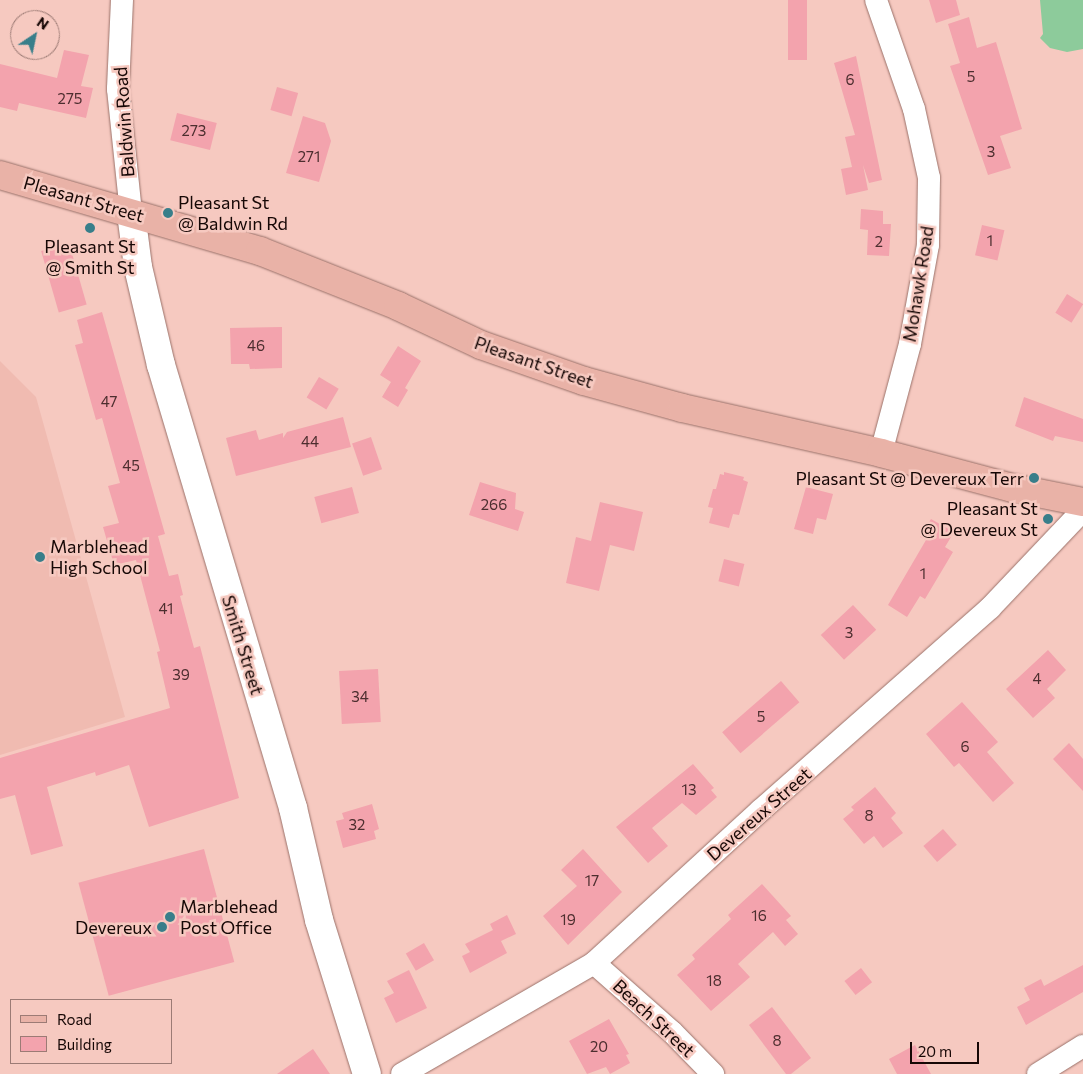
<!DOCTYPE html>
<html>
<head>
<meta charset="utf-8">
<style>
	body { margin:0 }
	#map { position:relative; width:1083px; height:1074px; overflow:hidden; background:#f6c9c0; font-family:Commissioner,sans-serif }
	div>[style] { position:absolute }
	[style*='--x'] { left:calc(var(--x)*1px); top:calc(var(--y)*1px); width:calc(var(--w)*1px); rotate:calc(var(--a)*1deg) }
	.built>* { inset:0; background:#f0bbb1 }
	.green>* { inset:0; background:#8dcb9b }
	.building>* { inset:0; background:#f3a3ad; transform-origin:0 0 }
	.roads { filter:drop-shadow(0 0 1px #9a726a) drop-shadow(0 0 1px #9a726a) }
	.minor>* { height:22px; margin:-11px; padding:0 11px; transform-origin:11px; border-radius:11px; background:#fff }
	.tertiary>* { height:28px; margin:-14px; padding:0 14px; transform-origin:14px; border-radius:14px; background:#fff }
	.primary>* { height:28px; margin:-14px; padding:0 14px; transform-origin:14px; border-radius:14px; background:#e9b2a7 }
	.dots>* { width:14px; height:14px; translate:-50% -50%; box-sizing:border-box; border:2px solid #f6c9c0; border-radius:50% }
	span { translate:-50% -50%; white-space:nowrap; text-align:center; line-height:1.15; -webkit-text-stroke:5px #f6c9c0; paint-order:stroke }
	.number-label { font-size:15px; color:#4d2e2f }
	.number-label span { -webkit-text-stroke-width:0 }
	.street-label { font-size:18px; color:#160705 }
	.poi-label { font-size:18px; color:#160705 }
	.left { translate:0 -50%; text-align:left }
	.right { translate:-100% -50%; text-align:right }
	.legend { position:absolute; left:10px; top:999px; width:162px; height:65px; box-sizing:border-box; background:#f6c9c0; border:1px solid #9c7b75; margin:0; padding:6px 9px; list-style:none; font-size:15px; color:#160705 }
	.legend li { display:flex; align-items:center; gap:10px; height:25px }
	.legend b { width:25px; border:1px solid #9c7b75 }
	.north { position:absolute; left:10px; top:10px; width:50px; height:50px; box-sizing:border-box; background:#f6c9c0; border:1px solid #9c7b75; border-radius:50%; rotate:34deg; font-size:14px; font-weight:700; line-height:20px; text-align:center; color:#160705 }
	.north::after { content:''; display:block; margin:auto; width:18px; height:22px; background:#387e8a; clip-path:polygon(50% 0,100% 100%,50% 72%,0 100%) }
	.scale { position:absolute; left:910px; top:1042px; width:69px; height:22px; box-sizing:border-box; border:2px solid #160705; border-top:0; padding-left:6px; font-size:15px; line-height:18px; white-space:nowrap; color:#160705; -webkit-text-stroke:4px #f6c9c0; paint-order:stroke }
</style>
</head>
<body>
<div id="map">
	<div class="built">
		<div style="clip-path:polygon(0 361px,36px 397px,125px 717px,0 755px)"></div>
	</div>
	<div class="green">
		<div style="clip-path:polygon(1040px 0,1083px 0,1083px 49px,1067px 52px,1050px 48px,1040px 38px,1043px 34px)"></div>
	</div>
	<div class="building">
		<div style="left:788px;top:0;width:19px;height:60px"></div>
		<div style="clip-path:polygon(929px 0,956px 0,960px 15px,936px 23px)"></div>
		<div style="clip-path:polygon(969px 17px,977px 48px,996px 42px,1022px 129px,1000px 136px,1011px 168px,988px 175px,950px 66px,960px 63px,948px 24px)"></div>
		<div style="clip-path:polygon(64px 50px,89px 55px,81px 86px,93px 88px,86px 118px,19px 103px,17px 111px,0 107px,0 64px,57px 78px)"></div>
		<div style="clip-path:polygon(856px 56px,882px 180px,869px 183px,863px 165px,868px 190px,846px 195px,841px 169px,852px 167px,845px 137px,855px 135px,834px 63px)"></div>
		<div style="left:277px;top:87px;width:22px;height:24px;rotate:16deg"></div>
		<div style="left:177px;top:113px;width:41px;height:28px;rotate:14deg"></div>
		<div style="clip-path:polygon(303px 116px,325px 123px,331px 141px,319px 182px,286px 173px)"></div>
		<div style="clip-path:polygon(861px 209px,883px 211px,883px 224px,891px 224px,889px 256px,867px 255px,868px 230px,860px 229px)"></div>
		<div style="left:982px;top:225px;width:23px;height:31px;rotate:13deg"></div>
		<div style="left:69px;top:243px;width:64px;height:29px;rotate:74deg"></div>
		<div style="left:1067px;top:294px;width:19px;height:22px;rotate:32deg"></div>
		<div style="clip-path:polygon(102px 312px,165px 534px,158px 536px,169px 576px,178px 574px,183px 595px,180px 596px,194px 648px,200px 646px,239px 798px,149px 827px,129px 765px,96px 776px,95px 772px,47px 787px,63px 846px,31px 855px,15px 795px,0 799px,0 758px,170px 708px,157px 652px,160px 651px,136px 560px,114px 565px,103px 527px,119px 523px,108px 486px,120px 483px,102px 418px,96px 420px,75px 345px,83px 343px,77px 320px)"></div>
		<div style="clip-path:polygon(282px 327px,282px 368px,250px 369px,249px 364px,231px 364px,230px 328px)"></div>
		<div style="clip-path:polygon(398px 346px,421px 361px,405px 388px,408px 390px,398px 407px,382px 397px,391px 382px,380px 375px)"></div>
		<div style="left:319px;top:377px;width:23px;height:24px;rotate:31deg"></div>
		<div style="clip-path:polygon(1024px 397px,1083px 419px,1083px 442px,1055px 436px,1053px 441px,1015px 426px)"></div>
		<div style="clip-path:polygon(343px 417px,351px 447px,236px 476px,226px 438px,256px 430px,259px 440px,283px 433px,283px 438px,287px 432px)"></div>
		<div style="left:371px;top:437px;width:34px;height:20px;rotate:71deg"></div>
		<div style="clip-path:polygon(724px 472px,744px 477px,743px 480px,748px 482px,739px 515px,733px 514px,729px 528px,709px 523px,713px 508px,708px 507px,713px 489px,716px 489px,720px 474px,724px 475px)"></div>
		<div style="clip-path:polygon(480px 482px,516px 493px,515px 509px,524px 512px,518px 531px,469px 515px)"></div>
		<div style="left:352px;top:487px;width:27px;height:39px;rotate:75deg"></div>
		<div style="clip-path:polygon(806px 487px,833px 494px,826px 520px,817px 518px,813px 534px,794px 529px)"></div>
		<div style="clip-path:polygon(600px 502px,643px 512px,634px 551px,610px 545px,599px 591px,566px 583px,576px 537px,591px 541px)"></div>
		<div style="clip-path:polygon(931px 519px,954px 532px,945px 547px,953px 552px,925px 599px,920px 596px,907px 617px,888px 605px,926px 540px,920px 537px)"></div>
		<div style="left:724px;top:559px;width:21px;height:23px;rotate:14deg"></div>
		<div style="left:853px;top:605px;width:34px;height:44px;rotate:47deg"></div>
		<div style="clip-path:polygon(1048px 650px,1066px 670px,1047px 689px,1055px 698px,1033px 718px,1006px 689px)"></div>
		<div style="left:378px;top:669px;width:53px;height:39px;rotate:87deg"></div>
		<div style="left:781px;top:681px;width:28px;height:78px;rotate:49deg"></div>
		<div style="clip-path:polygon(962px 702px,998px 742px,987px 752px,1014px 783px,993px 802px,959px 763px,954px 767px,926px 734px)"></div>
		<div style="clip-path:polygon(1069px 743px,1083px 759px,1083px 791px,1053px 759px)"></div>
		<div style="clip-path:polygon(693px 764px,714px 788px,711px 790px,717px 797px,696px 815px,682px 803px,652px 828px,668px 846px,648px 863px,616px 827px)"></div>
		<div style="clip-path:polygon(875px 787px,896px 813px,891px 818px,903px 833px,883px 848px,874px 836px,864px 844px,843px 819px,854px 810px,851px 807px)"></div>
		<div style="clip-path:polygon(372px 804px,379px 829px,374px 831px,376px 839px,343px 848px,336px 821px,344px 819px,342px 813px)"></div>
		<div style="left:943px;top:829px;width:21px;height:26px;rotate:49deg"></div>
		<div style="left:204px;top:849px;width:117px;height:130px;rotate:75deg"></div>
		<div style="clip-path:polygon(583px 849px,622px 892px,568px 945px,543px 916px,577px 886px,561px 870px)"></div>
		<div style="clip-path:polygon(762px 884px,791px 916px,786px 920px,798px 934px,785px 946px,773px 932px,738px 964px,750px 977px,711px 1011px,677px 975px,695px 959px,692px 955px,731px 919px,728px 915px)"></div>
		<div style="clip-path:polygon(507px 915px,516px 934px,501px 941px,507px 953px,470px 973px,462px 956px,470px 952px,465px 944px,493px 930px,490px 924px)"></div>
		<div style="left:424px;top:943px;width:20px;height:21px;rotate:60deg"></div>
		<div style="clip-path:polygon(1083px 965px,1083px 992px,1026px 1025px,1017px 1007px,1030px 1000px,1024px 988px,1041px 979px,1044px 986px)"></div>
		<div style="left:861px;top:968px;width:18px;height:21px;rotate:52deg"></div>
		<div style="clip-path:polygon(409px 970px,427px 1008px,396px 1023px,384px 998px,394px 993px,387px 981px)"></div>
		<div style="clip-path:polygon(772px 1007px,811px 1058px,791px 1074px,786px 1074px,749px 1025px)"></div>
		<div style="clip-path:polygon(609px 1019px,629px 1054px,626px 1055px,630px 1063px,610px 1074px,606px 1067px,587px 1074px,569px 1041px)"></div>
		<div style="clip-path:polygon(915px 1045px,931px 1074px,897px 1074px,889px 1059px)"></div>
		<div style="clip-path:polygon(313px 1049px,330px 1074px,277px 1074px)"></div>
	</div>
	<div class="roads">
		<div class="minor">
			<div style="--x:122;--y:0;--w:89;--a:92.6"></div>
			<div style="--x:118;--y:89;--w:125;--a:84"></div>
			<div style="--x:876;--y:0;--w:115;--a:70.8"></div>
			<div style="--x:914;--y:109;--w:71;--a:77.7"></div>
			<div style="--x:929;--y:178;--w:67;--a:90.9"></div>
			<div style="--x:928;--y:245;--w:101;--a:100.3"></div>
			<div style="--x:910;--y:344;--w:113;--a:104.9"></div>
			<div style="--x:594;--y:963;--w:104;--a:41.5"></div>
			<div style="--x:672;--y:1032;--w:59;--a:45.7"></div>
			<div style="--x:402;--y:1074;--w:222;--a:-30"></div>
			<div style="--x:594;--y:963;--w:226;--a:-42.5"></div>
			<div style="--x:761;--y:810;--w:305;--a:-41.4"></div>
			<div style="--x:990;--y:608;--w:135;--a:-46.5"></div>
			<div style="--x:1038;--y:1074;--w:53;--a:-31.9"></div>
		</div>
		<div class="tertiary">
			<div style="--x:131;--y:213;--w:54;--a:82.6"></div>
			<div style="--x:138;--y:267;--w:101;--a:76.8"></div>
			<div style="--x:161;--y:365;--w:462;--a:73.4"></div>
			<div style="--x:293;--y:808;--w:115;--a:76.9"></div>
			<div style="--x:319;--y:920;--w:161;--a:72.7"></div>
		</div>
		<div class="primary">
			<div style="--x:0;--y:175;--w:271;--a:16.3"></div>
			<div style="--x:260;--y:251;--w:149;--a:21.7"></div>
			<div style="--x:398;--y:306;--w:92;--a:25.2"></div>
			<div style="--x:481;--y:345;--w:109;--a:19.3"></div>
			<div style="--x:584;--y:381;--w:102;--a:15.4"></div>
			<div style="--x:682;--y:408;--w:204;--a:12.7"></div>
			<div style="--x:881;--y:453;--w:137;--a:14.9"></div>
			<div style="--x:1013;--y:488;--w:71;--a:11.3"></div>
		</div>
	</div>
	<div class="dots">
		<div style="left:168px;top:213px;background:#387e8a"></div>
		<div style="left:90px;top:228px;background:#387e8a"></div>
		<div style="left:1034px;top:478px;background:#387e8a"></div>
		<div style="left:1048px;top:519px;background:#387e8a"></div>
		<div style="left:40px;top:557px;background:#387e8a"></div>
		<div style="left:170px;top:917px;background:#387e8a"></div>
		<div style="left:162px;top:927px;background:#387e8a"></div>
	</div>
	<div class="number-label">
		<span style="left:971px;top:77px">5</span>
		<span style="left:850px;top:80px">6</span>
		<span style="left:70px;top:99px">275</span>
		<span style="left:194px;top:131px">273</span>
		<span style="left:991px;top:152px">3</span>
		<span style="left:309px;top:157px">271</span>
		<span style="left:990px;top:241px">1</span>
		<span style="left:879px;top:242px">2</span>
		<span style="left:256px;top:346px">46</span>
		<span style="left:109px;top:402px">47</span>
		<span style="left:310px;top:442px">44</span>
		<span style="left:131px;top:466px">45</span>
		<span style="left:494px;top:505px">266</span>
		<span style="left:923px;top:574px">1</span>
		<span style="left:166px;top:609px">41</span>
		<span style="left:849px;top:633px">3</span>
		<span style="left:181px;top:675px">39</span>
		<span style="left:1037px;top:679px">4</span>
		<span style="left:360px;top:697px">34</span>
		<span style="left:761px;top:717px">5</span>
		<span style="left:965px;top:747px">6</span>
		<span style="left:689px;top:790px">13</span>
		<span style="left:869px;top:816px">8</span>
		<span style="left:357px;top:825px">32</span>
		<span style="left:592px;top:881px">17</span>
		<span style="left:759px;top:916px">16</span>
		<span style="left:568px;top:920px">19</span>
		<span style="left:714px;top:981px">18</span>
		<span style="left:777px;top:1041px">8</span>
		<span style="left:599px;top:1047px">20</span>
	</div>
	<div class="street-label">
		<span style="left:124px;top:122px;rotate:-94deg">Baldwin Road</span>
		<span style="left:84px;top:199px;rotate:16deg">Pleasant Street</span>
		<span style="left:918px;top:284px;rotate:-81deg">Mohawk Road</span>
		<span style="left:534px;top:362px;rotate:19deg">Pleasant Street</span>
		<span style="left:243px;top:645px;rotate:73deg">Smith Street</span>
		<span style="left:759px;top:814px;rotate:-41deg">Devereux Street</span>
		<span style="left:654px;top:1018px;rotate:43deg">Beach Street</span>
	</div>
	<div class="poi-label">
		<span class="left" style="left:178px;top:213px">Pleasant St<br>@ Baldwin Rd</span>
		<span style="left:90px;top:257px">Pleasant St<br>@ Smith St</span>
		<span class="right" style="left:1024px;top:478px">Pleasant St @ Devereux Terr</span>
		<span class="right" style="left:1038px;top:519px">Pleasant St<br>@ Devereux St</span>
		<span class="left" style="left:50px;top:557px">Marblehead<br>High School</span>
		<span class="left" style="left:180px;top:917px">Marblehead<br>Post Office</span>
		<span class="right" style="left:152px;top:927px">Devereux</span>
	</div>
	<ul class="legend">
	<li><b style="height:6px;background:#e9b2a7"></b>Road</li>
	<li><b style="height:14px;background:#f3a3ad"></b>Building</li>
	</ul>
	<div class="north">N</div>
	<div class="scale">20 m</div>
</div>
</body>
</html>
